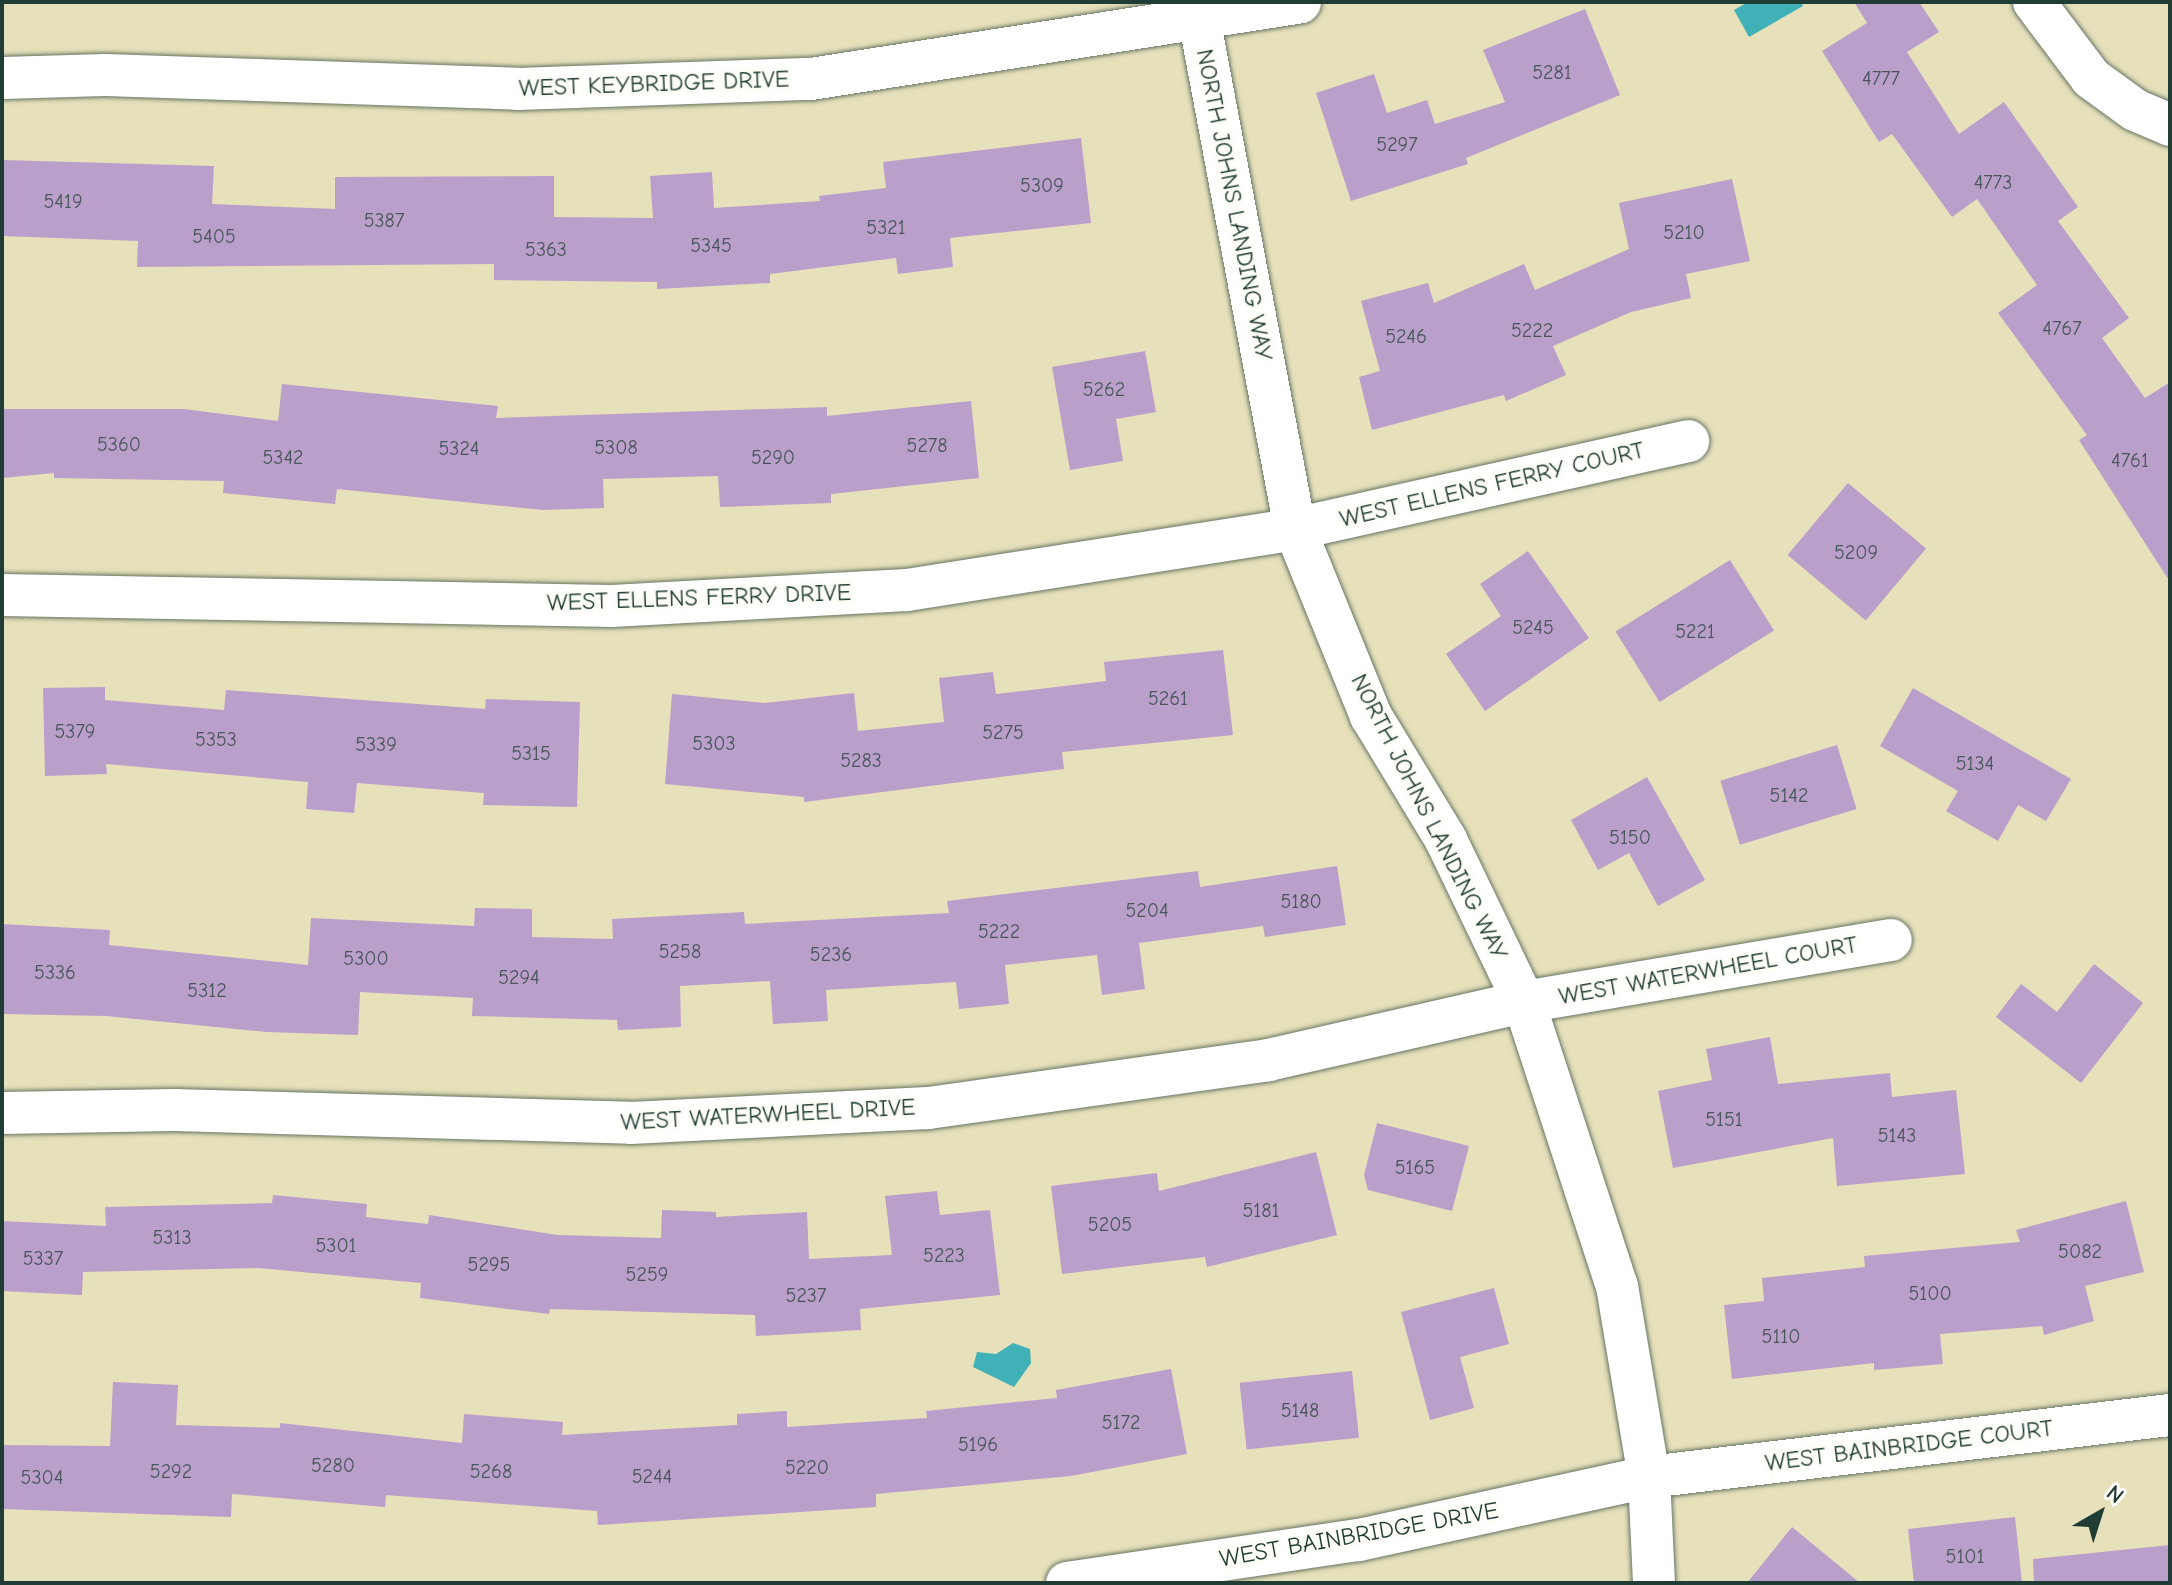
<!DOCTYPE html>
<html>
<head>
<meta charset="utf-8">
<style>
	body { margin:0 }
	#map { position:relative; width:2172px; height:1585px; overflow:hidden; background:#e6e0bb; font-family:"Comic Neue",sans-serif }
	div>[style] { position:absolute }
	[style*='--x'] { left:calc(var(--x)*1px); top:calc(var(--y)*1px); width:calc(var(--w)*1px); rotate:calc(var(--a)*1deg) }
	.water>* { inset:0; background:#41b1b8 }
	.building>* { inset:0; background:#bb9fcb; transform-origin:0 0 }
	.roads { filter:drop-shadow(0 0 2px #657663) drop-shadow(0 0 2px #657663) }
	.minor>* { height:42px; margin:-21px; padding:0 21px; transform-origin:21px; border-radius:21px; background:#fff }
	span { translate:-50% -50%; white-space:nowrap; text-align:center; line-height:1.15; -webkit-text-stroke:7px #fdfcf7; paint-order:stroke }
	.number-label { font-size:20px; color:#46565a }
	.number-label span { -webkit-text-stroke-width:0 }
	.street-label { font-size:24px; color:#1f3d34 }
	.frame { position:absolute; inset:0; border:4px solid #1f3d34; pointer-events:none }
	.north { position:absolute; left:2060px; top:1473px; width:80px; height:80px; -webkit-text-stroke:6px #fdfcf7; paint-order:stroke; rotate:39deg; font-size:22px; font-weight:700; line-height:32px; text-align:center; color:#1f3d34 }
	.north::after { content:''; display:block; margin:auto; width:28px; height:36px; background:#1f3d34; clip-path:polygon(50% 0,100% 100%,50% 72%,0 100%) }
</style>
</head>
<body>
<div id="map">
	<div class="water">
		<div style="clip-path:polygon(1748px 2px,1801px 2px,1803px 6px,1749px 37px,1734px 10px)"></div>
		<div style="clip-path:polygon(1013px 1343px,1030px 1349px,1031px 1363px,1014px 1387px,973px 1367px,977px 1352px,996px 1354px)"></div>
	</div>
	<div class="building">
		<div style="clip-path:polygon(1854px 2px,1919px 2px,1939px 32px,1907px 52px,1959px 134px,2004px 102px,2078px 207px,2058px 221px,2129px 318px,2102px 338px,2145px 398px,2170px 382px,2170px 582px,2079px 440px,2087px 435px,1998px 313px,2037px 285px,1977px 199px,1952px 217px,1892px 134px,1879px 142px,1822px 51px,1867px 23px)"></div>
		<div style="clip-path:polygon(1585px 9px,1620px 95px,1466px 158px,1468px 164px,1351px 201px,1316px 93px,1374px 74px,1387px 113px,1427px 100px,1435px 124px,1505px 102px,1483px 50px)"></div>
		<div style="clip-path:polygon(1081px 138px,1091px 223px,950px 238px,953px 267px,898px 274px,896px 258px,770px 274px,770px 283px,657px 289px,657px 282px,494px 280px,494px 264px,137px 267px,138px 241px,2px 236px,2px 160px,214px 166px,212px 204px,335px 209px,335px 177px,554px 176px,554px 217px,653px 218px,650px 176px,712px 172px,714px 208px,820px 201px,819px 196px,886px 188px,883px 162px)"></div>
		<div style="clip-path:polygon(1732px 179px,1750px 261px,1686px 274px,1691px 298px,1631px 312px,1553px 346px,1566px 375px,1506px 401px,1504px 395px,1372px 430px,1359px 377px,1380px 371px,1361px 301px,1428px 283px,1434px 303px,1524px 264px,1535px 290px,1629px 249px,1619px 203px)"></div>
		<div style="clip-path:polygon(1145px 351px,1156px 412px,1116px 419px,1123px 461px,1070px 470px,1052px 367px)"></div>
		<div style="clip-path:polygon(282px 384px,498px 406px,496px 418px,827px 407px,827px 416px,971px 401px,979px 478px,831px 494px,831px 503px,720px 507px,718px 476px,603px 479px,604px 508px,543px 510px,337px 489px,335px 504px,223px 493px,224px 481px,54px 478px,54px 473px,2px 478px,2px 409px,184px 409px,278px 421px)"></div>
		<div style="left:1848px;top:483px;width:102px;height:94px;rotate:40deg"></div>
		<div style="clip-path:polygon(1528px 551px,1589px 638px,1485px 711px,1446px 654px,1501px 616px,1480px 584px)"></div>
		<div style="left:1730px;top:560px;width:83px;height:135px;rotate:58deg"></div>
		<div style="clip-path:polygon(1223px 650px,1233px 735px,1062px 752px,1064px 769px,804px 802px,804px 797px,665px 784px,672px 694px,765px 703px,854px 693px,858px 731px,944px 722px,939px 678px,993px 672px,996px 694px,1106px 681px,1104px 662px)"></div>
		<div style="clip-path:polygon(105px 687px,105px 700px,224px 710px,226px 690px,485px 709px,486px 699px,580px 702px,577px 807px,483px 805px,484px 793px,357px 783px,354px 813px,306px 809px,308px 782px,106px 764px,107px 774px,45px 776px,43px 688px)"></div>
		<div style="clip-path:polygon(1913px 688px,2071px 779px,2046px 821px,2018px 805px,1998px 841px,1946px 811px,1958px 791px,1880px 746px)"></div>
		<div style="left:1837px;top:745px;width:67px;height:122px;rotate:73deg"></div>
		<div style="clip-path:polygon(1647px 777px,1705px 880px,1658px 906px,1629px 853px,1598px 870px,1571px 820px)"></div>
		<div style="clip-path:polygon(1337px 866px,1346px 925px,1265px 937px,1263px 926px,1139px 943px,1145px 989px,1102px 995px,1097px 955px,1005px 965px,1009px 1004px,959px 1009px,956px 982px,826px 990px,828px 1021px,773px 1024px,770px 981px,680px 986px,681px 1027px,618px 1030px,617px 1020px,472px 1016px,473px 998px,360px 992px,358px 1035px,266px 1032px,106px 1016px,2px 1014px,2px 924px,110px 930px,109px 945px,308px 965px,311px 918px,474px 926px,475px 908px,532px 909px,532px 937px,613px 939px,612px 919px,744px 912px,745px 924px,949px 913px,947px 901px,1198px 871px,1200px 887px)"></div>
		<div style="clip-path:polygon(2094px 964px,2143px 1003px,2081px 1083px,1996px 1017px,2021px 984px,2057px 1012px)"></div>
		<div style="clip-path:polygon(1770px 1037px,1778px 1084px,1890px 1073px,1892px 1097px,1956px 1090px,1965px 1174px,1837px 1186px,1833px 1138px,1673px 1168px,1658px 1091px,1712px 1080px,1706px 1049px)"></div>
		<div style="clip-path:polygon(1377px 1123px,1469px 1146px,1452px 1211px,1368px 1190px,1364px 1175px)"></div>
		<div style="clip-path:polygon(1316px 1152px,1337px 1235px,1207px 1267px,1205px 1257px,1062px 1274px,1051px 1186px,1157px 1173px,1159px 1191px)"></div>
		<div style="clip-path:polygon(937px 1191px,940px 1215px,990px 1210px,1000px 1295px,860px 1309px,861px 1330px,756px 1336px,755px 1315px,550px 1309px,549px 1314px,420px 1298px,421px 1283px,258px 1268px,83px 1272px,82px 1295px,2px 1291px,2px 1221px,106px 1226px,105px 1207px,272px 1203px,273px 1195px,367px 1204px,366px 1217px,428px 1224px,429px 1215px,558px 1235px,661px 1238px,662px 1210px,716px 1212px,716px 1217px,807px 1212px,809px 1259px,892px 1255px,885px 1196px)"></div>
		<div style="clip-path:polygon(2126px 1201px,2144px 1272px,2085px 1286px,2094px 1321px,2044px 1335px,2042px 1326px,1940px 1334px,1943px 1364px,1874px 1370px,1874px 1363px,1732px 1379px,1724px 1305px,1764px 1301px,1762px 1278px,1865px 1267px,1864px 1256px,2020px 1242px,2016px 1230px)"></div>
		<div style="clip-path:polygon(1494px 1288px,1509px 1344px,1460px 1357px,1474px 1408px,1430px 1420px,1401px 1312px)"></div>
		<div style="clip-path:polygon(1171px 1369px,1187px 1454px,1071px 1476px,876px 1494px,876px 1507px,598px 1525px,597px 1511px,386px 1495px,385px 1507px,232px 1494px,231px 1517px,2px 1509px,2px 1445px,110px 1446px,113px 1382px,178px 1385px,176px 1425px,280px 1428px,280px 1423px,462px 1443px,464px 1414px,563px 1422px,562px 1435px,737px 1425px,737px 1414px,787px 1411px,787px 1427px,927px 1418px,926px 1411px,1057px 1398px,1056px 1390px)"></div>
		<div style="left:1352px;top:1371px;width:67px;height:113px;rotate:84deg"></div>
		<div style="clip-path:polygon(2015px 1517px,2022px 1583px,1914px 1583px,1908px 1529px)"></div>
		<div style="clip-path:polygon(1792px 1527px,1860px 1583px,1747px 1583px)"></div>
		<div style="clip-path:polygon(2170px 1545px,2170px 1583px,2034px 1583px,2033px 1559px)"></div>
	</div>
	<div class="roads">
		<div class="minor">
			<div style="--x:1196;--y:2;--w:536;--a:79.36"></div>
			<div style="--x:1295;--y:529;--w:202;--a:67.9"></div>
			<div style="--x:1371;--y:716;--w:145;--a:58.8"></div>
			<div style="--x:1446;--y:840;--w:180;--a:64.3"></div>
			<div style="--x:1524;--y:1002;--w:299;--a:71.9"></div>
			<div style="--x:1617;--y:1286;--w:194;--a:80.5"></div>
			<div style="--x:1649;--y:1477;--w:106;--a:87.3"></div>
			<div style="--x:2034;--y:2;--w:95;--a:53.1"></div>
			<div style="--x:2091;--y:78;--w:54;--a:36"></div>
			<div style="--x:2135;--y:110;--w:38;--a:23"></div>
			<div style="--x:2;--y:78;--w:103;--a:-1.7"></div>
			<div style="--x:105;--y:75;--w:413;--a:1.9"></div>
			<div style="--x:518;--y:89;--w:293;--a:-2"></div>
			<div style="--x:811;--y:79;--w:495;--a:-8.9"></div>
			<div style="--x:2;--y:595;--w:610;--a:1.03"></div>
			<div style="--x:612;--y:606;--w:295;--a:-3.1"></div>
			<div style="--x:907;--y:590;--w:393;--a:-8.9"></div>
			<div style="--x:1295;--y:529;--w:403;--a:-12.6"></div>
			<div style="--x:2;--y:1113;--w:172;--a:-1"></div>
			<div style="--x:174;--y:1110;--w:457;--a:1.6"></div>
			<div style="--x:631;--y:1123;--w:297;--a:-2.9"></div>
			<div style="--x:928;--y:1108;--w:343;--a:-8"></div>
			<div style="--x:1268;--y:1060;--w:262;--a:-12.8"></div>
			<div style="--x:1524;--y:1002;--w:372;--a:-9.6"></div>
			<div style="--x:1067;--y:1583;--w:295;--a:-8.4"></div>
			<div style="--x:1359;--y:1540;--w:297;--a:-12.3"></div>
			<div style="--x:1649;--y:1477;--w:525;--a:-6.79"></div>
		</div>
	</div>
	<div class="number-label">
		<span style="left:1552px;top:72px">5281</span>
		<span style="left:1881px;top:78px">4777</span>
		<span style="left:1397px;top:144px">5297</span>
		<span style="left:1993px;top:182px">4773</span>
		<span style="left:1042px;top:185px">5309</span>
		<span style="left:63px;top:201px">5419</span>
		<span style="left:384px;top:220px">5387</span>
		<span style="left:886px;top:227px">5321</span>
		<span style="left:1684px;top:232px">5210</span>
		<span style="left:214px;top:236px">5405</span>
		<span style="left:711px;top:245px">5345</span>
		<span style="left:546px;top:249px">5363</span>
		<span style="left:2062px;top:328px">4767</span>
		<span style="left:1532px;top:330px">5222</span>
		<span style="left:1406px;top:336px">5246</span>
		<span style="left:1104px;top:389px">5262</span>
		<span style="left:119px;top:444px">5360</span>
		<span style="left:927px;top:445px">5278</span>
		<span style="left:616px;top:447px">5308</span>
		<span style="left:459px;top:448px">5324</span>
		<span style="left:283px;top:457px">5342</span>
		<span style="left:773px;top:457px">5290</span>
		<span style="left:2130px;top:460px">4761</span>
		<span style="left:1856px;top:552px">5209</span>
		<span style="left:1533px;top:627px">5245</span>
		<span style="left:1695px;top:631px">5221</span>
		<span style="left:1168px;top:698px">5261</span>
		<span style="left:75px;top:731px">5379</span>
		<span style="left:1003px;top:732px">5275</span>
		<span style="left:216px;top:739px">5353</span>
		<span style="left:714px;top:743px">5303</span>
		<span style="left:376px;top:744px">5339</span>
		<span style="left:531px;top:753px">5315</span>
		<span style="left:861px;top:760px">5283</span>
		<span style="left:1975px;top:763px">5134</span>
		<span style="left:1789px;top:795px">5142</span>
		<span style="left:1630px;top:837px">5150</span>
		<span style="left:1301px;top:901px">5180</span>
		<span style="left:1147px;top:910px">5204</span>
		<span style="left:999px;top:931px">5222</span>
		<span style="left:680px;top:951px">5258</span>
		<span style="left:831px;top:954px">5236</span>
		<span style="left:366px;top:958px">5300</span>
		<span style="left:55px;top:972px">5336</span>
		<span style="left:519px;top:977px">5294</span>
		<span style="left:207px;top:990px">5312</span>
		<span style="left:1724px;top:1119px">5151</span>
		<span style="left:1897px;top:1135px">5143</span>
		<span style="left:1415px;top:1167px">5165</span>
		<span style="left:1261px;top:1210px">5181</span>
		<span style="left:1110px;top:1224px">5205</span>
		<span style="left:172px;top:1237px">5313</span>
		<span style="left:336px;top:1245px">5301</span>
		<span style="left:2080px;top:1251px">5082</span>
		<span style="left:944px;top:1255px">5223</span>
		<span style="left:43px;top:1258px">5337</span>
		<span style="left:489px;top:1264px">5295</span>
		<span style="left:647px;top:1274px">5259</span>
		<span style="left:1930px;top:1293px">5100</span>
		<span style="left:806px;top:1295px">5237</span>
		<span style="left:1781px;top:1336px">5110</span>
		<span style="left:1300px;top:1410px">5148</span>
		<span style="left:1121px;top:1422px">5172</span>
		<span style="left:978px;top:1444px">5196</span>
		<span style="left:333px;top:1465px">5280</span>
		<span style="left:807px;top:1467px">5220</span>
		<span style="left:171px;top:1471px">5292</span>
		<span style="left:491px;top:1471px">5268</span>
		<span style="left:652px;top:1476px">5244</span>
		<span style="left:42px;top:1477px">5304</span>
		<span style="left:1965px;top:1556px">5101</span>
	</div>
	<div class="street-label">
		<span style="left:654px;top:84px;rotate:-2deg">WEST KEYBRIDGE DRIVE</span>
		<span style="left:1234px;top:205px;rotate:79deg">NORTH JOHNS LANDING WAY</span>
		<span style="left:1492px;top:485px;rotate:-13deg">WEST ELLENS FERRY COURT</span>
		<span style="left:699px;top:598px;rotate:-2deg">WEST ELLENS FERRY DRIVE</span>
		<span style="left:1429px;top:817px;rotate:63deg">NORTH JOHNS LANDING WAY</span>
		<span style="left:1708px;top:971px;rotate:-10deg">WEST WATERWHEEL COURT</span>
		<span style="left:768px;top:1115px;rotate:-3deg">WEST WATERWHEEL DRIVE</span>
		<span style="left:1909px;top:1446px;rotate:-7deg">WEST BAINBRIDGE COURT</span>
		<span style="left:1359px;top:1535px;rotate:-10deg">WEST BAINBRIDGE DRIVE</span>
	</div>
	<div class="frame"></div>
	<div class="north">N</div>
</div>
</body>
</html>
